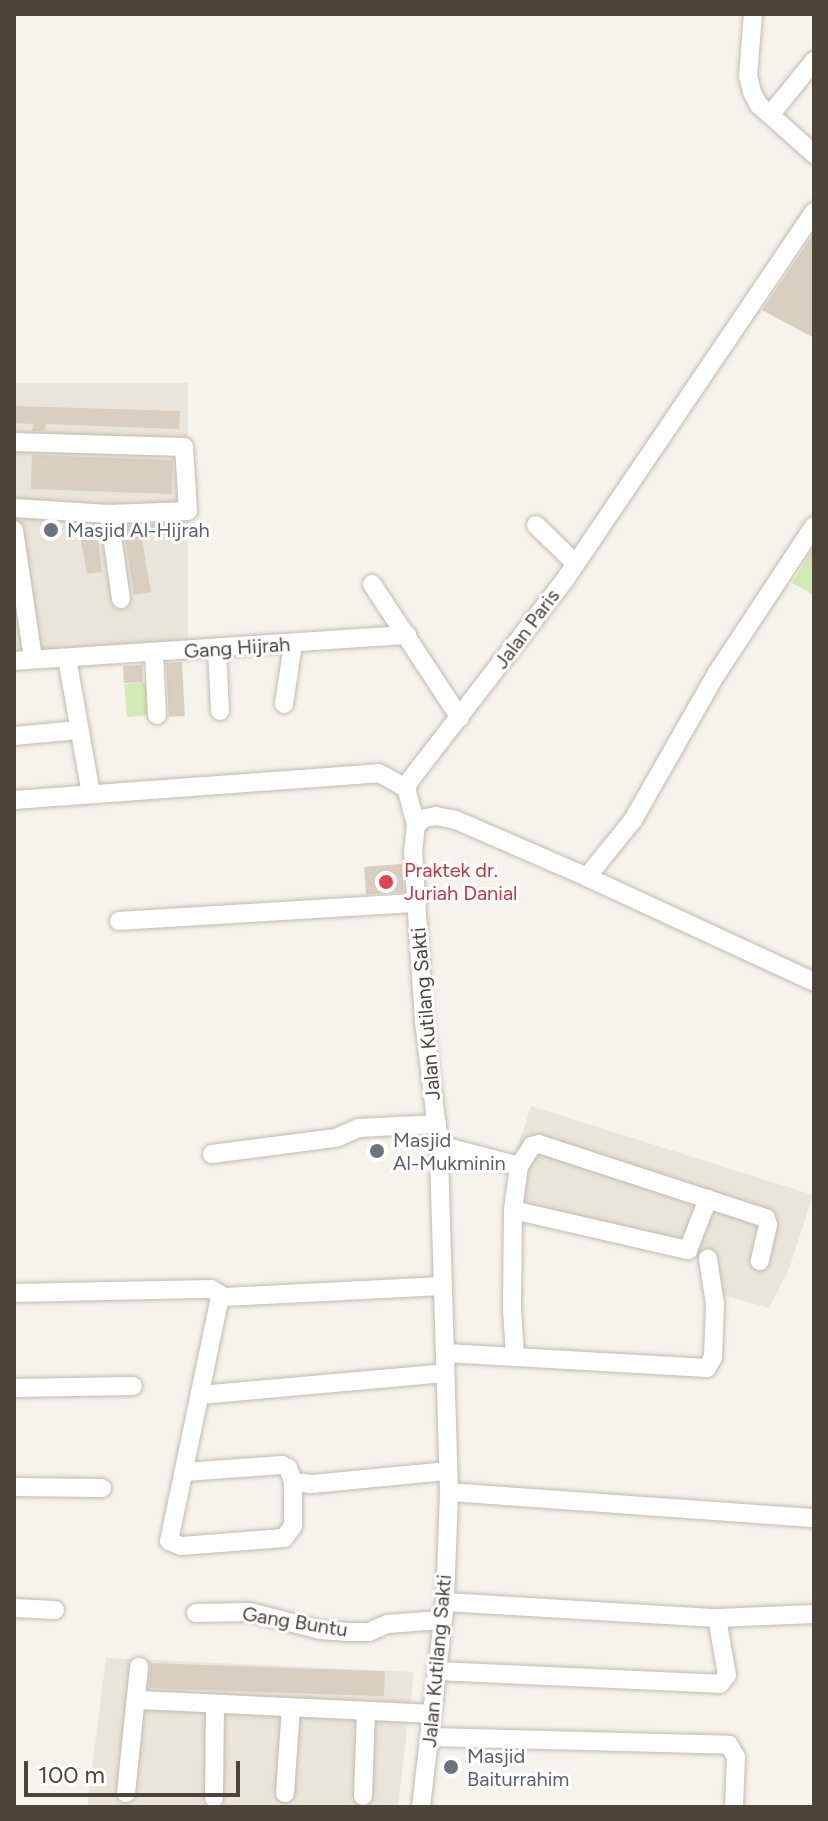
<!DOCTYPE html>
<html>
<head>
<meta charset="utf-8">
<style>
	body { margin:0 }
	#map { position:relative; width:828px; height:1821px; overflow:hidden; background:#f6f3ec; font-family:Figtree,sans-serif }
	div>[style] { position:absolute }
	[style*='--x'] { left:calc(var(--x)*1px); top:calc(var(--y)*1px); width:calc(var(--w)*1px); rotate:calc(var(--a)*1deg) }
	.residential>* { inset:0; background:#eae5da; transform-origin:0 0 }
	.green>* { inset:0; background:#d2eab5; transform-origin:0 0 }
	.building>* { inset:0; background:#d8cfc1; transform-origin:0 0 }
	.roads { filter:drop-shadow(0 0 2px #c2bbae) drop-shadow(0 0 2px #c2bbae) }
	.minor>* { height:18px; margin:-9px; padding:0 9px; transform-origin:9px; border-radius:9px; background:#fff }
	.dots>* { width:22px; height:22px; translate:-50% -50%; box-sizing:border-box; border:4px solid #fff; border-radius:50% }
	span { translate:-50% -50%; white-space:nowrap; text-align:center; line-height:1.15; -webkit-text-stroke:6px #fff; paint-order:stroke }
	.worship-label { font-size:20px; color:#5b616d }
	.left { translate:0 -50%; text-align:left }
	.street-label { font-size:20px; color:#4b4439 }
	.health-label { font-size:20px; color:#be3a42 }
	.frame { position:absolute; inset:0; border:16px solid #4b4439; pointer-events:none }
	.scale { position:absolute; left:24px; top:1761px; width:216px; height:36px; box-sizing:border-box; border:4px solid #4b4439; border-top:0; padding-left:10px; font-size:24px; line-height:28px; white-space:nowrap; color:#4b4439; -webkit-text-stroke:6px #fff; paint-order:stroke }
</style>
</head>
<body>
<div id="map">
	<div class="residential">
		<div style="left:14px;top:383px;width:174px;height:266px"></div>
		<div style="clip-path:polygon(531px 1106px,813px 1195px,789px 1269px,769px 1308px,711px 1292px,712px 1254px,511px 1204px,513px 1162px)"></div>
		<div style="clip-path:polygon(106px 1658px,414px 1672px,398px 1807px,87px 1807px)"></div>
	</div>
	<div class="green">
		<div style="clip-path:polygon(813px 548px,814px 548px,814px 595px,792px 583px)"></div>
		<div style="left:147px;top:682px;width:33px;height:23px;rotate:85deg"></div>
	</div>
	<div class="building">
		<div style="clip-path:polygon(814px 233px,814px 338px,762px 310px)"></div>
		<div style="clip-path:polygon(14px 406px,180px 411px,179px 429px,46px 424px,45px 431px,32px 431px,33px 424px,14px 423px)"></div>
		<div style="left:32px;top:455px;width:141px;height:34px;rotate:2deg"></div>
		<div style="clip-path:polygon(78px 524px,96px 525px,102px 572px,87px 574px)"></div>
		<div style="clip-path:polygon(172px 524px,171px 534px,141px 534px,151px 592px,134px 595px,123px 525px)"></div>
		<div style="left:182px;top:662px;width:54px;height:16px;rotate:87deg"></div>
		<div style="left:142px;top:665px;width:17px;height:19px;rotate:87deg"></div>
		<div style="left:402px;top:864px;width:28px;height:38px;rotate:86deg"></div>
		<div style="left:150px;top:1663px;width:235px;height:25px;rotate:2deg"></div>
	</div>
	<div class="roads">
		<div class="minor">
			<div style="--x:753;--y:14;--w:62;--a:94.6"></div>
			<div style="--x:748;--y:76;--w:16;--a:76"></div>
			<div style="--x:752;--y:92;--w:15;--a:62"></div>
			<div style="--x:759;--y:105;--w:74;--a:41.7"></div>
			<div style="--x:770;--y:115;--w:70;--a:-50.8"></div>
			<div style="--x:14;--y:442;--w:170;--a:1.7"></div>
			<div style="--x:184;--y:447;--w:64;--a:86.4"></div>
			<div style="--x:188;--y:511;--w:79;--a:177.8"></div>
			<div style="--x:109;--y:514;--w:95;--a:-176.4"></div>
			<div style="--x:109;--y:514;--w:86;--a:82"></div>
			<div style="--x:536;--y:525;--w:54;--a:44.3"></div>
			<div style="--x:14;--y:530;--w:129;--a:81.6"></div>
			<div style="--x:372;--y:584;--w:160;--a:56.7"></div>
			<div style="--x:217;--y:649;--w:62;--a:87.2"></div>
			<div style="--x:154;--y:654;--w:61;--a:87.2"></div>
			<div style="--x:67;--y:658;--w:138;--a:80"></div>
			<div style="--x:14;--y:661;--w:394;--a:-3.8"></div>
			<div style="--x:284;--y:704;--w:61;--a:-81.5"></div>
			<div style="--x:14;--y:736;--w:65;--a:-5.3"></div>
			<div style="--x:14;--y:800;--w:366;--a:-4.2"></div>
			<div style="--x:379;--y:773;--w:31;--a:29"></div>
			<div style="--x:416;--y:825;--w:38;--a:-105"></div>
			<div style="--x:406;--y:788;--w:10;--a:-61"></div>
			<div style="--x:411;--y:779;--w:250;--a:-52.3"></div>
			<div style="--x:564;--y:581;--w:446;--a:-55.9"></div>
			<div style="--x:587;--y:877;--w:250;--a:24.8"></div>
			<div style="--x:119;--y:921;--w:298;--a:-3.5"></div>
			<div style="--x:439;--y:1145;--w:83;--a:14.7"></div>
			<div style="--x:519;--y:1166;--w:24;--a:-57"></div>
			<div style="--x:532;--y:1146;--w:7;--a:-16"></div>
			<div style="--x:539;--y:1144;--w:239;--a:18.1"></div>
			<div style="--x:766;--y:1218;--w:7;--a:74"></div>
			<div style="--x:768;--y:1225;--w:37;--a:103"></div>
			<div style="--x:212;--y:1154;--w:125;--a:-7.4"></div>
			<div style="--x:336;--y:1138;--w:24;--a:-24"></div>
			<div style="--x:358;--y:1128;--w:79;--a:-2.9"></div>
			<div style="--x:519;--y:1166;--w:44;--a:97.8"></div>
			<div style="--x:513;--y:1210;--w:180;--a:12.9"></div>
			<div style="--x:688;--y:1250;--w:55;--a:-68.6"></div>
			<div style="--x:513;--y:1210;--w:99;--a:90.6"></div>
			<div style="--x:512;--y:1309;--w:46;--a:86.3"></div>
			<div style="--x:14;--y:1293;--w:197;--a:-1.2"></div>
			<div style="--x:211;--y:1289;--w:15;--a:32"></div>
			<div style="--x:446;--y:1353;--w:261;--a:3.3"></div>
			<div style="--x:707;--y:1368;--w:13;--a:-61"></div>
			<div style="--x:713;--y:1357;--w:53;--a:-87.8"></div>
			<div style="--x:715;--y:1304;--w:46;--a:-98.8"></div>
			<div style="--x:14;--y:1388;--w:119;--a:-1"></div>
			<div style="--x:200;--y:1395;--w:246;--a:-5.1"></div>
			<div style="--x:185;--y:1472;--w:97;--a:-4.1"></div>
			<div style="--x:282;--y:1465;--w:7;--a:27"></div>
			<div style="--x:288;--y:1468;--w:15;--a:70"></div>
			<div style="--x:293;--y:1482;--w:19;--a:6"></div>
			<div style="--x:312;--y:1484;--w:137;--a:-5.5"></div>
			<div style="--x:293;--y:1482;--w:44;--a:90"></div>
			<div style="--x:293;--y:1526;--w:15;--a:127"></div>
			<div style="--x:284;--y:1538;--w:103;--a:175.6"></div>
			<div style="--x:181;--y:1546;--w:13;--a:-157"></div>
			<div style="--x:169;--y:1541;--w:245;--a:-78.2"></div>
			<div style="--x:219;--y:1301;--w:6;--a:-39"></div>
			<div style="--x:224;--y:1297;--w:219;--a:-2.9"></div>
			<div style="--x:14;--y:1487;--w:88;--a:0.7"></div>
			<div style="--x:449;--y:1492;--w:366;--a:4.1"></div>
			<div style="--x:445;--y:1602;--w:272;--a:3.4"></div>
			<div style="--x:717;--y:1618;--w:97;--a:-2.4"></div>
			<div style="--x:14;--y:1608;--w:41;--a:2.8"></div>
			<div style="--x:196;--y:1613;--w:54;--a:-1.1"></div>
			<div style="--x:250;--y:1612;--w:72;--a:14.4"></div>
			<div style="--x:320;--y:1630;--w:26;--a:4"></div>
			<div style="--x:346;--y:1632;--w:23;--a:0"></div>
			<div style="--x:369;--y:1632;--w:20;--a:-24"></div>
			<div style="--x:387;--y:1624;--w:54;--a:-4.2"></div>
			<div style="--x:437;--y:1671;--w:283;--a:2.6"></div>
			<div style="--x:720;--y:1684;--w:11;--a:-52"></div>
			<div style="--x:727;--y:1675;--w:58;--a:-100"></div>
			<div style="--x:138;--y:1700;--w:293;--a:2.7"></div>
			<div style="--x:431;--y:1737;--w:298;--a:1.5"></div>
			<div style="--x:729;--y:1745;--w:14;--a:60"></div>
			<div style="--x:736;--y:1757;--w:50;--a:92.3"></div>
			<div style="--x:126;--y:1793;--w:127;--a:-84.1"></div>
			<div style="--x:285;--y:1793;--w:86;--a:-86"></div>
			<div style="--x:363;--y:1796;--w:85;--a:-88"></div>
			<div style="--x:214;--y:1798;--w:93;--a:-89.4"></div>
			<div style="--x:421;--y:1807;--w:206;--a:-83.3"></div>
			<div style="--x:445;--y:1602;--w:110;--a:-87.9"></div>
			<div style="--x:449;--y:1492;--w:347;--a:-91.7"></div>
			<div style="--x:439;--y:1145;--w:125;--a:-96.9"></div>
			<div style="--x:424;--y:1021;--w:168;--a:-93.7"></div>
			<div style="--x:413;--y:853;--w:28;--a:-84"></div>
			<div style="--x:416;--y:825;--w:11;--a:-38"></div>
			<div style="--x:425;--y:818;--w:11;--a:-10"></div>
			<div style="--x:436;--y:816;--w:20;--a:11"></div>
			<div style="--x:456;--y:820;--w:143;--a:23.5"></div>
			<div style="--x:587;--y:877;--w:73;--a:-51.1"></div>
			<div style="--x:633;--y:820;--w:169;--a:-60.3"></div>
			<div style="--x:717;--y:673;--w:176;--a:-56.6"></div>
		</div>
	</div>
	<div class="dots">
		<div style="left:51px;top:530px;background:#6b7280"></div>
		<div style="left:386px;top:882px;background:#e0444e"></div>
		<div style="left:377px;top:1151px;background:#6b7280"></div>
		<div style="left:451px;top:1767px;background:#6b7280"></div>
	</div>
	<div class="worship-label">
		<span class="left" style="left:67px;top:530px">Masjid Al-Hijrah</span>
		<span class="left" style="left:393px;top:1152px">Masjid<br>Al-Mukminin</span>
		<span class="left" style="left:467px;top:1768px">Masjid<br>Baiturrahim</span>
	</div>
	<div class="street-label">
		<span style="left:527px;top:629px;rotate:-53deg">Jalan Paris</span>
		<span style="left:237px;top:648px;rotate:-4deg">Gang Hijrah</span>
		<span style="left:426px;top:1014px;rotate:-95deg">Jalan Kutilang Sakti</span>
		<span style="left:295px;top:1622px;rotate:9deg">Gang Buntu</span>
		<span style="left:437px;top:1661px;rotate:-85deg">Jalan Kutilang Sakti</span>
	</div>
	<div class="health-label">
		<span class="left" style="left:404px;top:882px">Praktek dr.<br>Juriah Danial</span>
	</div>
	<div class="frame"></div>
	<div class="scale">100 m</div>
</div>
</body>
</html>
